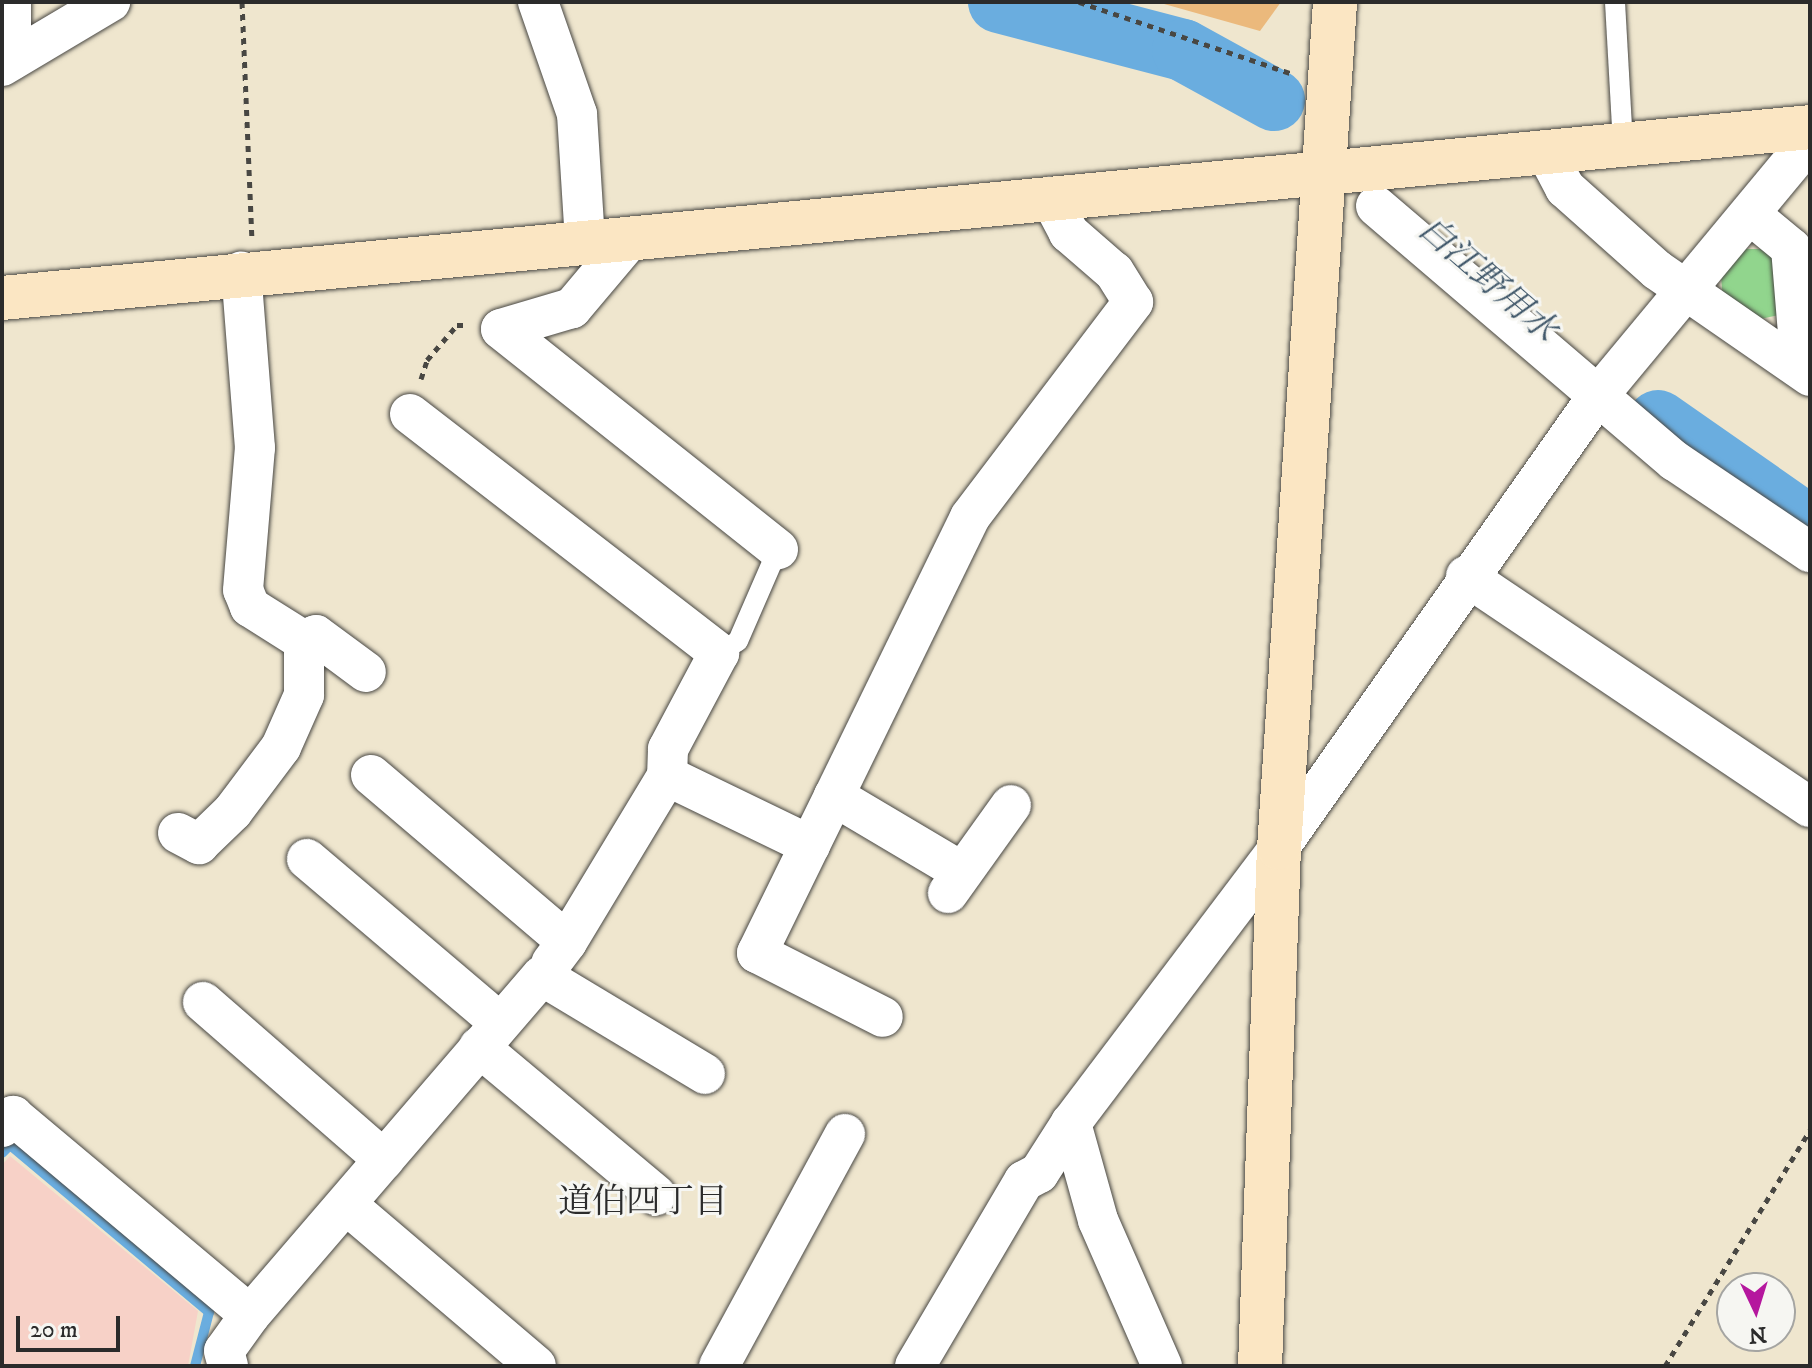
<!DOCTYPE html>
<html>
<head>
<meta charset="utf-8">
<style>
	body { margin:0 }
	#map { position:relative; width:1812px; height:1368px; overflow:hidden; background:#efe6ce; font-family:"IM FELL DW Pica","Noto Serif JP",serif }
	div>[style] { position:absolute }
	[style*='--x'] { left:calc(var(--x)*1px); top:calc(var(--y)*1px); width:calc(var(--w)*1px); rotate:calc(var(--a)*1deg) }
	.built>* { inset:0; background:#f7d1c7 }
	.green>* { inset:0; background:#91d58d }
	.stream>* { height:10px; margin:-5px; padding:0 5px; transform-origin:5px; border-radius:5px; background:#6aaddf }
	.river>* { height:62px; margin:-31px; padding:0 31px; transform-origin:31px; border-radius:31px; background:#6aaddf }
	.building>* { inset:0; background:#ebb97c }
	.path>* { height:5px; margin-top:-2.5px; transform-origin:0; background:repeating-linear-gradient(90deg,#484743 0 6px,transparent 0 12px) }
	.roads { filter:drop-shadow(0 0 2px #484743) drop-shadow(0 0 2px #484743) }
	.lane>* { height:20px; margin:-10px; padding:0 10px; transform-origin:10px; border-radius:10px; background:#fff }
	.street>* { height:40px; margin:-20px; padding:0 20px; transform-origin:20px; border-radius:20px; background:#fff }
	.secondary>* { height:44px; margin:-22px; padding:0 22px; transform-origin:22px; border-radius:22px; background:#fbe6c3 }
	span { translate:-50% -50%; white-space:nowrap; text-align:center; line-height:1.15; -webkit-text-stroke:6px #f6f6f2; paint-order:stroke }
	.water-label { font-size:34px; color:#41586a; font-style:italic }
	.neighbourhood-label { font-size:34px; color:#2b2b2b }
	.frame { position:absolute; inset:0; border:4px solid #2b2b2b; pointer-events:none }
	.north { position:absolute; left:1716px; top:1272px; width:80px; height:80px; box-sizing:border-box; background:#f6f6f2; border:2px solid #a5a5a2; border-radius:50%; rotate:176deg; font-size:22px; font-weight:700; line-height:32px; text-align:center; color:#2b2b2b }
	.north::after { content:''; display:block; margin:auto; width:28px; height:36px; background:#b5179e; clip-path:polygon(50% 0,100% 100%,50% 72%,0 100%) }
	.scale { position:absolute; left:16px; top:1316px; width:104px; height:36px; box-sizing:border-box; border:4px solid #2b2b2b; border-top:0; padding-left:10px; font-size:24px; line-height:28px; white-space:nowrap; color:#2b2b2b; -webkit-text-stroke:6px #f6f6f2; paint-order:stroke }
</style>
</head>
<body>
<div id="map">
	<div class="built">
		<div style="clip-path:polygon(10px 1156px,198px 1311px,188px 1366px,2px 1366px,2px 1165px)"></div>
	</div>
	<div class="green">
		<div style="clip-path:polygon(1740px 249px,1763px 249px,1779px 260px,1784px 314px,1756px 320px,1723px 301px,1721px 276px)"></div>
	</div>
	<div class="stream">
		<div style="--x:2;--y:1153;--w:11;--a:-45"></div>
		<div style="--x:10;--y:1145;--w:260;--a:40"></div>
		<div style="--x:209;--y:1312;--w:56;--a:104.5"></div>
	</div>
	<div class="river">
		<div style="--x:999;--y:2;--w:190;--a:14.6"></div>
		<div style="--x:1183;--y:50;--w:104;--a:28.8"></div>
		<div style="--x:1658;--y:421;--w:185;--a:34.9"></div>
	</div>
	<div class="building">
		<div style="clip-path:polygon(1157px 2px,1281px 2px,1260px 31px)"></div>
	</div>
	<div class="path">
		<div style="--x:242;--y:2;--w:235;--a:87.6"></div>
		<div style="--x:1079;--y:2;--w:223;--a:18.6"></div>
		<div style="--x:421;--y:379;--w:20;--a:-72"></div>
		<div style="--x:427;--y:360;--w:46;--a:-49.4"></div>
		<div style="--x:457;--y:325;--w:8;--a:0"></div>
		<div style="--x:1665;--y:1366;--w:277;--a:-58.4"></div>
	</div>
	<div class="roads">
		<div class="lane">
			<div style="--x:1615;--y:2;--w:142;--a:86.8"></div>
			<div style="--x:719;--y:653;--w:22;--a:-32"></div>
			<div style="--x:738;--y:641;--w:100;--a:-66.5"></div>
		</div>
		<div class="street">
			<div style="--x:11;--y:2;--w:58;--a:90"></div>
			<div style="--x:538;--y:2;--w:119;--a:70.8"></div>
			<div style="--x:577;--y:114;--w:128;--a:86.4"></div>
			<div style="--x:2;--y:66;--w:126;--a:-30.7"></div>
			<div style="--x:1546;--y:152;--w:41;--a:62.2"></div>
			<div style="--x:1565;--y:188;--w:123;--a:41.7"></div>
			<div style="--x:1657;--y:270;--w:186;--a:34.7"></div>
			<div style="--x:1376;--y:206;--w:393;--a:40.5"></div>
			<div style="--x:1675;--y:461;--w:163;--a:34"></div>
			<div style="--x:1751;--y:215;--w:52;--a:39.5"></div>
			<div style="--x:1791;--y:248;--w:121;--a:85.3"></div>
			<div style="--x:631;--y:238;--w:92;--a:130.1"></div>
			<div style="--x:572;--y:308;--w:74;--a:163.5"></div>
			<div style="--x:501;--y:329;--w:354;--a:38.5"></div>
			<div style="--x:410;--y:414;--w:391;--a:37.7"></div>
			<div style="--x:719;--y:653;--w:109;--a:118"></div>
			<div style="--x:668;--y:749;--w:27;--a:92"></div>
			<div style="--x:667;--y:776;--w:194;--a:121.1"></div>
			<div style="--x:1466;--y:576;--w:414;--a:33.9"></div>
			<div style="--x:304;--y:641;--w:13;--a:-27"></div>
			<div style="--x:316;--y:635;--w:62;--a:36.5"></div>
			<div style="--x:371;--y:775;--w:257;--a:40.4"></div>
			<div style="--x:567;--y:942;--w:26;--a:127"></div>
			<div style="--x:667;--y:776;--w:159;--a:25.8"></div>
			<div style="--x:834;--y:796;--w:175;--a:116.1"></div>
			<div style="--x:757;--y:953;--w:141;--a:26.9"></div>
			<div style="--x:178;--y:833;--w:24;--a:28"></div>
			<div style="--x:199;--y:844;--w:47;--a:-44.1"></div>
			<div style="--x:233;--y:811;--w:80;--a:-53.1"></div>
			<div style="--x:281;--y:747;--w:57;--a:-66.1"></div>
			<div style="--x:304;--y:695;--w:54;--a:-90"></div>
			<div style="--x:304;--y:641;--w:64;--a:-147.8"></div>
			<div style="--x:250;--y:607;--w:18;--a:-112"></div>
			<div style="--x:243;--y:590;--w:143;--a:-85.2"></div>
			<div style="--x:255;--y:448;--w:177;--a:-94.5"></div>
			<div style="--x:307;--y:859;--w:252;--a:40.3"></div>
			<div style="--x:962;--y:872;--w:149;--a:-149.3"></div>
			<div style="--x:834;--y:796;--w:310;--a:-64"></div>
			<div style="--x:970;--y:517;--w:270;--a:-52.8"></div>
			<div style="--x:1133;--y:302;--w:36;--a:-122"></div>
			<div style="--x:1114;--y:272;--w:60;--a:-139.1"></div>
			<div style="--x:1069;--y:233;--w:41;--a:-117.8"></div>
			<div style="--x:948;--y:893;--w:108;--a:-54.4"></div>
			<div style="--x:203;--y:1002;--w:240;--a:41.1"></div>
			<div style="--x:479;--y:1047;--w:231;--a:39.9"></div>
			<div style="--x:2;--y:1127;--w:16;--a:-45"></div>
			<div style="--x:13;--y:1116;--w:309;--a:40"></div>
			<div style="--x:250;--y:1315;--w:44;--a:125.8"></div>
			<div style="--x:224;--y:1351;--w:16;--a:75"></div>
			<div style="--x:347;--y:1205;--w:248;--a:40.4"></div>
			<div style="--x:250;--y:1315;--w:447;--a:-49.3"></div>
			<div style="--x:542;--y:976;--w:190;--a:31"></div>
			<div style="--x:719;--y:1366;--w:264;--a:-61.5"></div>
			<div style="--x:915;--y:1366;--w:215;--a:-59.5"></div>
			<div style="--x:1024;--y:1181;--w:17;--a:-28"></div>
			<div style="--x:1039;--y:1173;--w:59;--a:-57.4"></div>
			<div style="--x:1162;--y:1366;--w:159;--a:-113.7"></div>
			<div style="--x:1098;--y:1220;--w:101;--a:-105.6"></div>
			<div style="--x:1071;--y:1123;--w:345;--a:-52.9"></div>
			<div style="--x:1279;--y:848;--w:552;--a:-54.81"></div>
			<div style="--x:1597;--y:397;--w:334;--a:-50.3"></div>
		</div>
		<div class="secondary">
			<div style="--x:2;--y:298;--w:1816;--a:-5.4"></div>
			<div style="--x:1260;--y:1366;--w:518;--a:-87.9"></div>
			<div style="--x:1279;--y:848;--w:848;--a:-86.21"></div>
		</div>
	</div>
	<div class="water-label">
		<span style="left:1487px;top:280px;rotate:41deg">白江野用水</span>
	</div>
	<div class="neighbourhood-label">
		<span style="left:643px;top:1203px">道伯四丁目</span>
	</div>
	<div class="frame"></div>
	<div class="north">N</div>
	<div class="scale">20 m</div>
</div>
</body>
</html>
